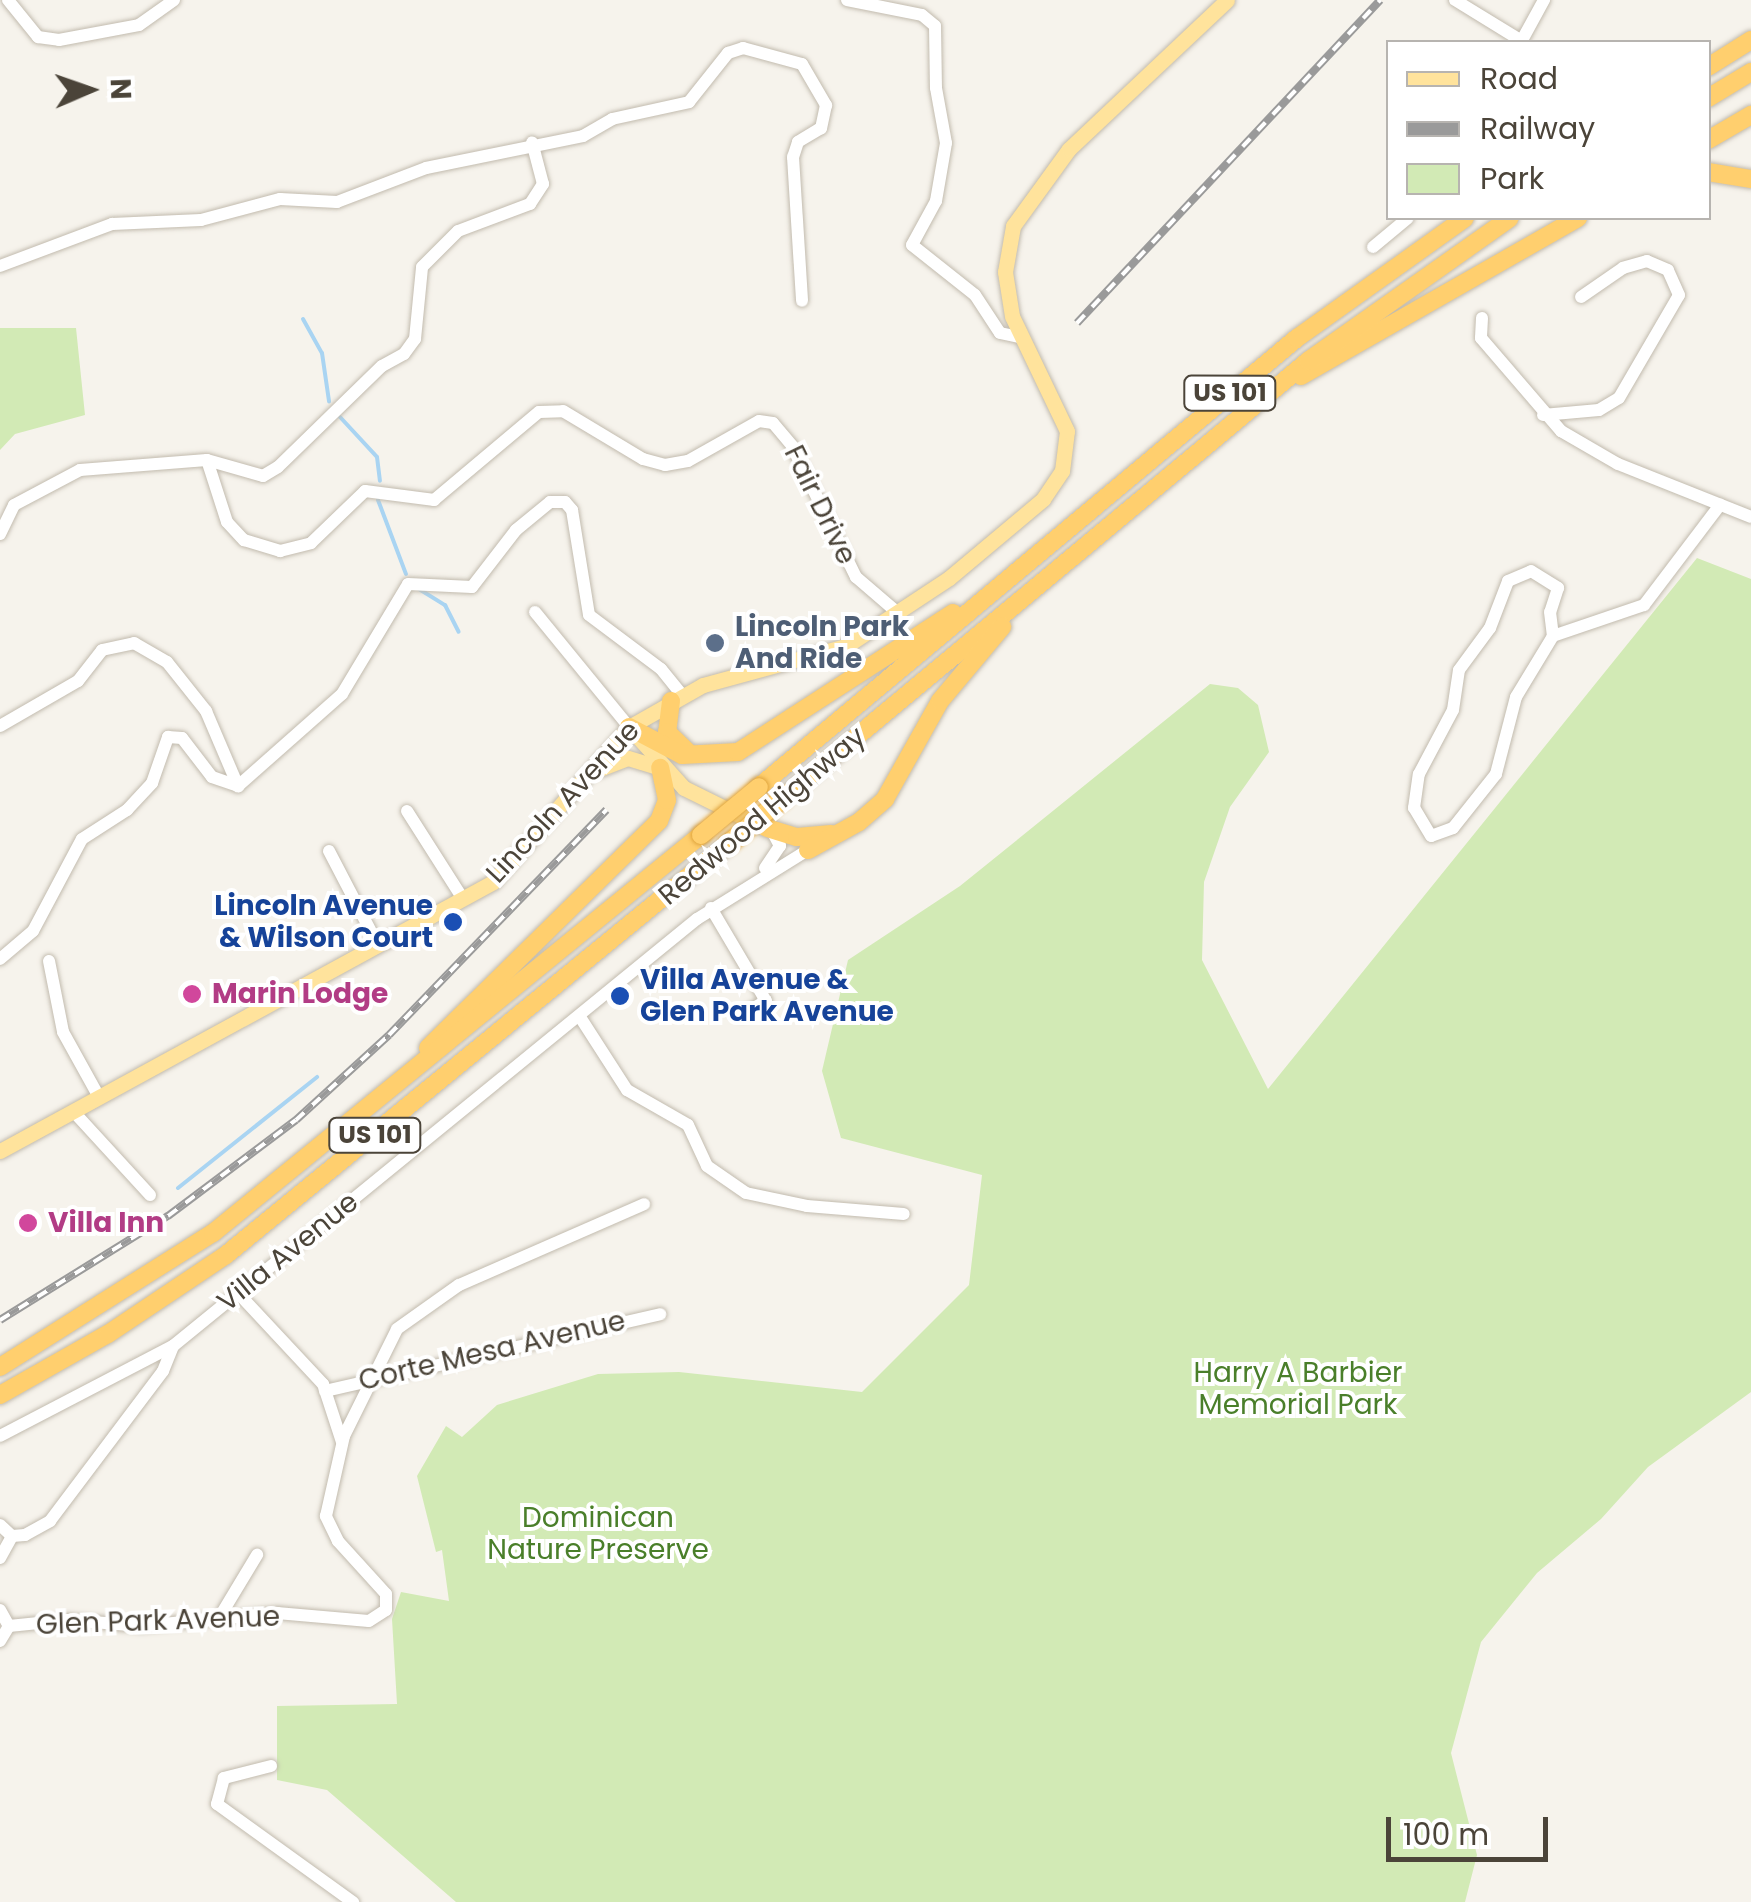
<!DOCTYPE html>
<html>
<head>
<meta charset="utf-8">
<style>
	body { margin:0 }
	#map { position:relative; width:1751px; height:1902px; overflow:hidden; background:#f6f3ec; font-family:Poppins,sans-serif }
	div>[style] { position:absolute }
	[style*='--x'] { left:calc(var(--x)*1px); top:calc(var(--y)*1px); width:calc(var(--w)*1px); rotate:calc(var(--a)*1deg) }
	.green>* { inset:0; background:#d2eab5 }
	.stream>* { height:4px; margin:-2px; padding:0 2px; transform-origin:2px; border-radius:2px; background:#a9d4f2 }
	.roads { filter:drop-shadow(0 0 2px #c2bbae) drop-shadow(0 0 2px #c2bbae) }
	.minor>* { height:12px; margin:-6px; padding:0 6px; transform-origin:6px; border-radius:6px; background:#fff }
	.major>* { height:15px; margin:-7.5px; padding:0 7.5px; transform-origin:7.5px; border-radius:7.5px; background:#ffe39c }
	.highway>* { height:18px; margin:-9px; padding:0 9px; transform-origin:9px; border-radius:9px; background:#ffcf6e }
	.rail>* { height:8px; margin-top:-4px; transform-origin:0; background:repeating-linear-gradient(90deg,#fff 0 11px,#9a9a9a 0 22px); box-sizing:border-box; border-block:2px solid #9a9a9a }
	.bridges { filter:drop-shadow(0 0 2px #e0a43c) drop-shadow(0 0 2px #e0a43c) }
	.highway-bridge>* { height:18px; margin:-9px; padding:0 9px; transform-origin:9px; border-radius:9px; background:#ffcf6e }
	.dots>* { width:28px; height:28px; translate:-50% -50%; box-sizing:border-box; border:5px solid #fff; border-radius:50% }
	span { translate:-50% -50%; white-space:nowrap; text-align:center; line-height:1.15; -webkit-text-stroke:8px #fff; paint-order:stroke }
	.shield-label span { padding:2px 8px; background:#fff; border:2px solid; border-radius:8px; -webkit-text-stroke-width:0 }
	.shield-label { font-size:25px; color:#4b4439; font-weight:700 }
	.street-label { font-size:28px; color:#4b4439 }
	.service-label { font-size:28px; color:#4e5e75; font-weight:700 }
	.left { translate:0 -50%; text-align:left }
	.transit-label { font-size:28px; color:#164399; font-weight:700 }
	.right { translate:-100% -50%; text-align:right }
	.hotel-label { font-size:28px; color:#b23c85; font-weight:700 }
	.park-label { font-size:28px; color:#4a7f2a }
	.legend { position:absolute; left:1386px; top:40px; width:325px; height:180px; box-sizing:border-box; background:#fff; border:2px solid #b7b4b0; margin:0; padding:12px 18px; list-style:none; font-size:30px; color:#4b4439 }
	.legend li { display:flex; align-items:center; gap:20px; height:50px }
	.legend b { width:50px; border:2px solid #b7b4b0 }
	.north { position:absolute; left:40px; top:40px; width:100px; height:100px; -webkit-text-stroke:8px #fff; paint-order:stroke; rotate:88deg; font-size:28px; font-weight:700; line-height:40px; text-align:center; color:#4b4439 }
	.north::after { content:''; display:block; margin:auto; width:35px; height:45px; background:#4b4439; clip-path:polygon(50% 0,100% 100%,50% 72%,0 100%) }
	.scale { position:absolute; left:1386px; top:1817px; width:162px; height:45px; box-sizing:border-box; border:5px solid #4b4439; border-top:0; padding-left:12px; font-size:30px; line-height:35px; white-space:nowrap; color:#4b4439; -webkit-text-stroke:8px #fff; paint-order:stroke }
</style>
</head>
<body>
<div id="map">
	<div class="green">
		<div style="clip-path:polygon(0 328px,76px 328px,85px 415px,15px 434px,0 450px)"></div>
		<div style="clip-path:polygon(1697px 558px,1751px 579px,1751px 1392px,1648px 1467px,1601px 1519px,1537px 1573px,1481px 1642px,1451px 1753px,1477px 1855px,1465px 1902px,456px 1902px,327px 1790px,277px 1780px,277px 1706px,397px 1704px,392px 1619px,401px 1592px,449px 1601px,442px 1550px,436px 1552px,417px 1476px,446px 1426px,462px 1437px,497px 1405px,598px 1374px,679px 1372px,862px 1392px,969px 1285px,982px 1175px,841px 1138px,822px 1071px,848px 960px,960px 886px,1210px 684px,1238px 688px,1258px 705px,1269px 752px,1230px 807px,1204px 882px,1202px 960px,1268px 1089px)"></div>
	</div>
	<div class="stream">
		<div style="--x:303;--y:319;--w:39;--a:61"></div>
		<div style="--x:322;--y:353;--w:49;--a:81.7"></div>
		<div style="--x:340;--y:417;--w:54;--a:47.2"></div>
		<div style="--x:377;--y:457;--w:24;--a:83"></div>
		<div style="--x:378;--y:500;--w:79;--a:69.3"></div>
		<div style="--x:419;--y:589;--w:31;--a:32"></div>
		<div style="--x:445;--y:605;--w:30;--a:63"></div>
		<div style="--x:178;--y:1188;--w:178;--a:-38.6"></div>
	</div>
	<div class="roads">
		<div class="minor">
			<div style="--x:8;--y:0;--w:48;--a:51"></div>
			<div style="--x:38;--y:37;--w:21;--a:8"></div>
			<div style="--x:59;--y:40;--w:81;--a:-10.6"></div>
			<div style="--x:139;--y:25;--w:43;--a:-35.5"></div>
			<div style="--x:847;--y:0;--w:76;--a:11.3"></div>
			<div style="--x:922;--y:15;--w:17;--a:40"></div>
			<div style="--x:935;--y:26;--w:62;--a:89.1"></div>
			<div style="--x:936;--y:88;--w:56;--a:79.7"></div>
			<div style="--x:946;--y:143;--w:59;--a:99.8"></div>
			<div style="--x:936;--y:201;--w:50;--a:118.6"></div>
			<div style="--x:912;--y:245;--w:80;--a:38.4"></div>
			<div style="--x:975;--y:295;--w:45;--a:56.7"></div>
			<div style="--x:1000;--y:333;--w:19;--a:12"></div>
			<div style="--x:1455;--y:0;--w:79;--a:31.5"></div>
			<div style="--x:1521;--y:42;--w:48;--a:-61.3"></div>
			<div style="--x:1373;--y:247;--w:45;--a:-39.6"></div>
			<div style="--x:0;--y:266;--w:120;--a:-20.6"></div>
			<div style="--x:112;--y:224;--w:89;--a:-2.6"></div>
			<div style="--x:201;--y:220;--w:82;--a:-14.9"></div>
			<div style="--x:280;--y:199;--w:57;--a:3"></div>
			<div style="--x:337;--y:202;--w:95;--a:-20.9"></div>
			<div style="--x:426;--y:168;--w:160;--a:-11.5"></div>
			<div style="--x:583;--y:136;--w:34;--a:-30"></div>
			<div style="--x:612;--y:119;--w:79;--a:-12.4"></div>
			<div style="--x:689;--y:102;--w:63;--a:-51.5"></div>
			<div style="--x:728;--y:53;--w:16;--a:-18"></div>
			<div style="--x:743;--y:48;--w:61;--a:15.2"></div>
			<div style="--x:802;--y:64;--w:48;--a:59.7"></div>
			<div style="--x:826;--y:105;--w:24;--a:102"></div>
			<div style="--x:821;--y:128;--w:27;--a:149"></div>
			<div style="--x:798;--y:142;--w:16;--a:108"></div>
			<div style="--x:793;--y:157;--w:144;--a:86.4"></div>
			<div style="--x:1482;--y:318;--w:20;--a:93"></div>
			<div style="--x:1481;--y:338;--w:123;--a:49.3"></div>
			<div style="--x:1561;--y:431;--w:66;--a:30.1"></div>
			<div style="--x:1618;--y:464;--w:143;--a:21.7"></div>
			<div style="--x:1543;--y:415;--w:56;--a:-5.1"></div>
			<div style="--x:1599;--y:410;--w:23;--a:-31"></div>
			<div style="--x:1619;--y:398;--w:119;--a:-59.8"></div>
			<div style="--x:1679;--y:295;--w:27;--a:-114"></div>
			<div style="--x:1668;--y:270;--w:23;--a:-157"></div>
			<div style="--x:1647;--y:261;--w:25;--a:164"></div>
			<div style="--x:1623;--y:268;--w:51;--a:145.4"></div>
			<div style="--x:207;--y:460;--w:65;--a:72.1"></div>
			<div style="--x:227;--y:522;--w:25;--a:47"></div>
			<div style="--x:244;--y:540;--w:38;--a:17"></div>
			<div style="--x:280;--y:551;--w:32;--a:-14"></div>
			<div style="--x:311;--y:543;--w:75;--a:-43.9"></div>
			<div style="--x:365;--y:491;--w:70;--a:7.4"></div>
			<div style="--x:434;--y:500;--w:137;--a:-40"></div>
			<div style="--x:539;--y:412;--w:24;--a:-2"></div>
			<div style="--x:563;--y:411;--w:93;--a:31"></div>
			<div style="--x:643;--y:459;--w:23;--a:15"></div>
			<div style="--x:665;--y:465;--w:23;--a:-10"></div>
			<div style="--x:688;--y:461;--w:81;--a:-29.4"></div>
			<div style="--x:759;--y:421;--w:14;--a:8"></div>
			<div style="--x:773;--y:423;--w:30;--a:50"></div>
			<div style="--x:792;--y:446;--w:146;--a:64"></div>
			<div style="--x:856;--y:577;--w:57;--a:40.7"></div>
			<div style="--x:0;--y:534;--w:32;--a:-64"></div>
			<div style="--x:14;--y:505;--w:75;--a:-27.9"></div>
			<div style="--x:80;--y:470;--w:127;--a:-4.5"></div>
			<div style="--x:207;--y:460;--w:58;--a:15.9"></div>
			<div style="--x:263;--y:476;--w:17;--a:-31"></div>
			<div style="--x:278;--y:467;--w:145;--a:-44.2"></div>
			<div style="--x:382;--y:366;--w:25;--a:-29"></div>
			<div style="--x:404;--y:354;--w:19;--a:-54"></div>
			<div style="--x:415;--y:339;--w:72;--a:-84.4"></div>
			<div style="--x:422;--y:267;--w:51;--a:-45"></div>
			<div style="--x:458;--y:231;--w:77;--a:-20.6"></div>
			<div style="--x:530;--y:204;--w:24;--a:-57"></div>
			<div style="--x:543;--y:184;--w:43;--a:-104.7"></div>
			<div style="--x:1531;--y:571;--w:32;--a:32"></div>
			<div style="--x:1558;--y:588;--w:25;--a:108"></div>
			<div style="--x:1550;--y:612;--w:24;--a:83"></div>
			<div style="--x:1553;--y:636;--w:71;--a:121.2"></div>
			<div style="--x:1516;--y:697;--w:80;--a:104.6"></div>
			<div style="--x:1496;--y:774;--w:69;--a:128.5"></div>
			<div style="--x:1453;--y:828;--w:23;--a:160"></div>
			<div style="--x:1431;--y:836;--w:33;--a:-121"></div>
			<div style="--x:1414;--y:808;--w:34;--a:-82"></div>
			<div style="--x:1419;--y:774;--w:72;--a:-62"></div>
			<div style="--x:1453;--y:710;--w:40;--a:-81.5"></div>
			<div style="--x:1459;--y:670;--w:52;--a:-53.6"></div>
			<div style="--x:1490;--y:628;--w:50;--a:-69"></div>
			<div style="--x:1508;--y:581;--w:25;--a:-23"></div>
			<div style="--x:535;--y:612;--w:149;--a:50.7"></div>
			<div style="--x:1553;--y:636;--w:96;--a:-18.8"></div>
			<div style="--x:1644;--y:605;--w:126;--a:-52.8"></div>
			<div style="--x:0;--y:726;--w:90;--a:-30"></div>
			<div style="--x:78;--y:681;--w:39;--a:-52"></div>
			<div style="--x:102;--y:650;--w:33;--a:-12"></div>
			<div style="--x:134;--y:643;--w:38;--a:30"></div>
			<div style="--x:167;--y:662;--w:63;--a:51.5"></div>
			<div style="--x:206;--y:711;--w:82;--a:66.9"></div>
			<div style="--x:407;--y:811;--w:104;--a:57.5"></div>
			<div style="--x:329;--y:851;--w:106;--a:62.5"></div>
			<div style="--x:765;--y:868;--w:27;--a:-56"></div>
			<div style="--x:780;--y:846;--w:17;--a:-118"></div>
			<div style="--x:711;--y:908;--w:108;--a:59.4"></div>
			<div style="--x:766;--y:1001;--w:28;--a:150"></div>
			<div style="--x:0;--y:959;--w:43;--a:-40.3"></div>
			<div style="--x:33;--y:931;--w:104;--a:-62"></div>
			<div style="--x:82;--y:839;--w:54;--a:-32.8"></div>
			<div style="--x:127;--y:810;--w:37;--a:-47"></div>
			<div style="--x:152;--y:783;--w:49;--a:-70.8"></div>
			<div style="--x:168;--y:737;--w:14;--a:4"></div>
			<div style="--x:182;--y:738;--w:49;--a:52.4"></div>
			<div style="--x:212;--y:777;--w:28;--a:19"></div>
			<div style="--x:238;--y:786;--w:139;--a:-41.5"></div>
			<div style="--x:342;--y:694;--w:128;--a:-59"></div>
			<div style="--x:408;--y:584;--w:64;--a:2.7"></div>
			<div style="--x:472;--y:587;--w:72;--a:-52.3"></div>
			<div style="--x:516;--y:530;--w:44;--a:-39.5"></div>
			<div style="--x:550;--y:502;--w:15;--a:0"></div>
			<div style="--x:565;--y:502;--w:11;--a:49"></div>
			<div style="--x:572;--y:510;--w:106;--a:80.8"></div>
			<div style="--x:589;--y:615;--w:90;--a:36.9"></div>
			<div style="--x:661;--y:669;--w:33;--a:51"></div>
			<div style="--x:49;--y:961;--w:72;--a:78.8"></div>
			<div style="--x:63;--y:1032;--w:74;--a:61"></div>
			<div style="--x:580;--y:1017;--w:87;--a:57.2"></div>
			<div style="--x:627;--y:1090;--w:70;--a:29.8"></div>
			<div style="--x:688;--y:1125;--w:45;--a:65.1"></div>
			<div style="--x:707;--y:1166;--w:47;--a:34.7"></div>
			<div style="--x:746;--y:1193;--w:62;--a:12"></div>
			<div style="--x:807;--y:1206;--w:97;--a:4.7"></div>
			<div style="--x:73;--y:1111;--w:114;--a:47.5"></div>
			<div style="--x:238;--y:1293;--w:125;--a:47"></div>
			<div style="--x:323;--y:1384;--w:61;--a:71.9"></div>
			<div style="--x:325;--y:1391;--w:344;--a:-12.9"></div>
			<div style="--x:0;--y:1436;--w:195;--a:-27.5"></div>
			<div style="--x:173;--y:1346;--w:676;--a:-39.18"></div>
			<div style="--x:697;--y:919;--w:131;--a:-31.9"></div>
			<div style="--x:0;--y:1525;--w:16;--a:43"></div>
			<div style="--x:12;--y:1536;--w:13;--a:-4"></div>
			<div style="--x:25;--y:1535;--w:29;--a:-29"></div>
			<div style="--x:50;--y:1521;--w:188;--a:-53"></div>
			<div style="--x:163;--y:1371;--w:27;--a:-68"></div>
			<div style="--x:0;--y:1558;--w:25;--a:-61"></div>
			<div style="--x:0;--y:1610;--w:18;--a:61"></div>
			<div style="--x:219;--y:1618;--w:74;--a:-58.9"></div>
			<div style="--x:9;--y:1626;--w:59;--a:-5.8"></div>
			<div style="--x:68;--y:1620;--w:74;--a:4.6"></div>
			<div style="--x:142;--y:1626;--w:136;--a:-5.5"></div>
			<div style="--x:277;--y:1613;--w:92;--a:5"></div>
			<div style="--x:369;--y:1621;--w:20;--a:-33"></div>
			<div style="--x:386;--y:1610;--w:16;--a:-90"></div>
			<div style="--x:386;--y:1594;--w:72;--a:-132.2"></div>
			<div style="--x:338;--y:1541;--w:28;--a:-116"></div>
			<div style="--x:326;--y:1516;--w:82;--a:-77.3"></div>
			<div style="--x:344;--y:1436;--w:119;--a:-63.6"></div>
			<div style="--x:397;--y:1329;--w:76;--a:-35.4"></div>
			<div style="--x:459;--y:1285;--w:202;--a:-23.6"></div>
			<div style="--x:0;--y:1641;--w:17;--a:-59"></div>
			<div style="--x:271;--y:1766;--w:49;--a:165.7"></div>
			<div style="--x:224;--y:1778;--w:27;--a:105"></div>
			<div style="--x:217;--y:1804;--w:168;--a:35.8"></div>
		</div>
		<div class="major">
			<div style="--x:629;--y:727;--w:82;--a:48"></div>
			<div style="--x:684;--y:788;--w:88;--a:26.3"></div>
			<div style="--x:594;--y:771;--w:36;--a:-21"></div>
			<div style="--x:628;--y:758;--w:30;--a:17"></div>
			<div style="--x:0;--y:1151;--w:562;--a:-28.62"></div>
			<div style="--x:493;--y:882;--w:206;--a:-48.7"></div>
			<div style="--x:629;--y:727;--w:85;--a:-29.6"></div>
			<div style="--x:703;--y:685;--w:148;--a:-15.3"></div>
			<div style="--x:846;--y:646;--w:123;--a:-33.4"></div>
			<div style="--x:949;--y:578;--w:123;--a:-40"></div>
			<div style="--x:1043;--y:499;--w:34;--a:-56"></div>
			<div style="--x:1062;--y:471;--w:40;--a:-82.9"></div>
			<div style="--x:1067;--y:431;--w:127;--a:-115.6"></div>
			<div style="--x:1012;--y:316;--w:45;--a:-99"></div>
			<div style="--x:1005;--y:272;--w:47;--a:-80.1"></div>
			<div style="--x:1013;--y:226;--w:95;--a:-54"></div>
			<div style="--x:1069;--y:149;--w:217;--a:-43.3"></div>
		</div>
		<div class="highway">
			<div style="--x:1708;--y:67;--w:51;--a:-32.1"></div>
			<div style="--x:1708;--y:98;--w:50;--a:-31.2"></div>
			<div style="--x:1708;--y:140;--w:50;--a:-30.2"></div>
			<div style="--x:1708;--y:172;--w:44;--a:9.2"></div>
			<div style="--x:1301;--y:376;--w:319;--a:-29.7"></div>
			<div style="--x:671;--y:701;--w:31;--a:97"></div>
			<div style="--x:667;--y:732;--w:30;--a:44"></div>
			<div style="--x:629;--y:727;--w:60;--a:27.8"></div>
			<div style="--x:682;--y:755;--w:56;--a:-3.1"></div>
			<div style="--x:738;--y:752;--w:256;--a:-32.9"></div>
			<div style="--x:759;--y:787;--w:701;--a:-39.85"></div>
			<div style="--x:1297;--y:338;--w:206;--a:-35.5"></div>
			<div style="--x:784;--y:797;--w:682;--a:-39.76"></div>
			<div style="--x:1308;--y:361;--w:247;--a:-35.3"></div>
			<div style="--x:767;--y:828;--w:31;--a:17"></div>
			<div style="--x:797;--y:837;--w:34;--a:-5"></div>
			<div style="--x:808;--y:850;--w:58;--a:-28.8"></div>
			<div style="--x:859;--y:822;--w:35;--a:-41"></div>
			<div style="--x:885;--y:799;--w:112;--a:-60.7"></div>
			<div style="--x:940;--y:701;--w:97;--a:-50"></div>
			<div style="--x:428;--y:1048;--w:324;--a:-44.5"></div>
			<div style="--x:659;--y:821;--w:22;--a:-69"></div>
			<div style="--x:667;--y:800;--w:33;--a:-102"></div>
			<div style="--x:0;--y:1367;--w:252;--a:-32.2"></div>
			<div style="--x:213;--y:1233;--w:630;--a:-39.2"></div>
			<div style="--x:0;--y:1395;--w:124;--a:-29.5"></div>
			<div style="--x:108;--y:1334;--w:142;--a:-33.8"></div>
			<div style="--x:226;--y:1255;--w:649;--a:-39.31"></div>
		</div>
	</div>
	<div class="rail">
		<div style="--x:1077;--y:323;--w:443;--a:-46.8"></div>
		<div style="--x:0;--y:1320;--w:198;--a:-31.8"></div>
		<div style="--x:168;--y:1216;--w:160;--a:-36.9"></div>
		<div style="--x:296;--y:1120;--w:126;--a:-42.4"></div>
		<div style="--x:389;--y:1035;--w:313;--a:-46"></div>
	</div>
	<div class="bridges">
		<div class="highway-bridge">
			<div style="--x:701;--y:835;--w:75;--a:-39.6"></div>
			<div style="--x:728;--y:844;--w:73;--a:-40"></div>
		</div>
	</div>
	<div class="dots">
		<div style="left:715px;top:643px;background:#5c6f8a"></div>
		<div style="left:453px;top:922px;background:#1a4fb4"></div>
		<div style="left:192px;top:994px;background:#d1479c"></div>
		<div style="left:620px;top:996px;background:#1a4fb4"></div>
		<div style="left:28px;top:1223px;background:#d1479c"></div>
	</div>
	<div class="shield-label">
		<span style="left:1230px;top:393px">US 101</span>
		<span style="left:375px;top:1135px">US 101</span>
	</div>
	<div class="street-label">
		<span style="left:820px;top:505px;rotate:64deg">Fair Drive</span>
		<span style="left:563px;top:802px;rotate:-47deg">Lincoln Avenue</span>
		<span style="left:762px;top:816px;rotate:-40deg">Redwood Highway</span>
		<span style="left:288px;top:1252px;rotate:-39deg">Villa Avenue</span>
		<span style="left:492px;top:1351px;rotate:-13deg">Corte Mesa Avenue</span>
		<span style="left:158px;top:1621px;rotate:-2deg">Glen Park Avenue</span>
	</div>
	<div class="service-label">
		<span class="left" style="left:735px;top:643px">Lincoln Park<br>And Ride</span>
	</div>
	<div class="transit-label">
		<span class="right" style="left:433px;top:922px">Lincoln Avenue<br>&amp; Wilson Court</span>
		<span class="left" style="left:640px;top:996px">Villa Avenue &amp;<br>Glen Park Avenue</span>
	</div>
	<div class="hotel-label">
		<span class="left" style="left:212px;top:994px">Marin Lodge</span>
		<span class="left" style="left:48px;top:1223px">Villa Inn</span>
	</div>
	<div class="park-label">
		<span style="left:1298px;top:1389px">Harry A Barbier<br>Memorial Park</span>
		<span style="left:598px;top:1534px">Dominican<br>Nature Preserve</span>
	</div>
	<ul class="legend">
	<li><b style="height:12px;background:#ffe39c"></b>Road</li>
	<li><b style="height:12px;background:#9a9a9a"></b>Railway</li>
	<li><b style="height:28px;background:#d2eab5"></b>Park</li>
	</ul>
	<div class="north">N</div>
	<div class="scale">100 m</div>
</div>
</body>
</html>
